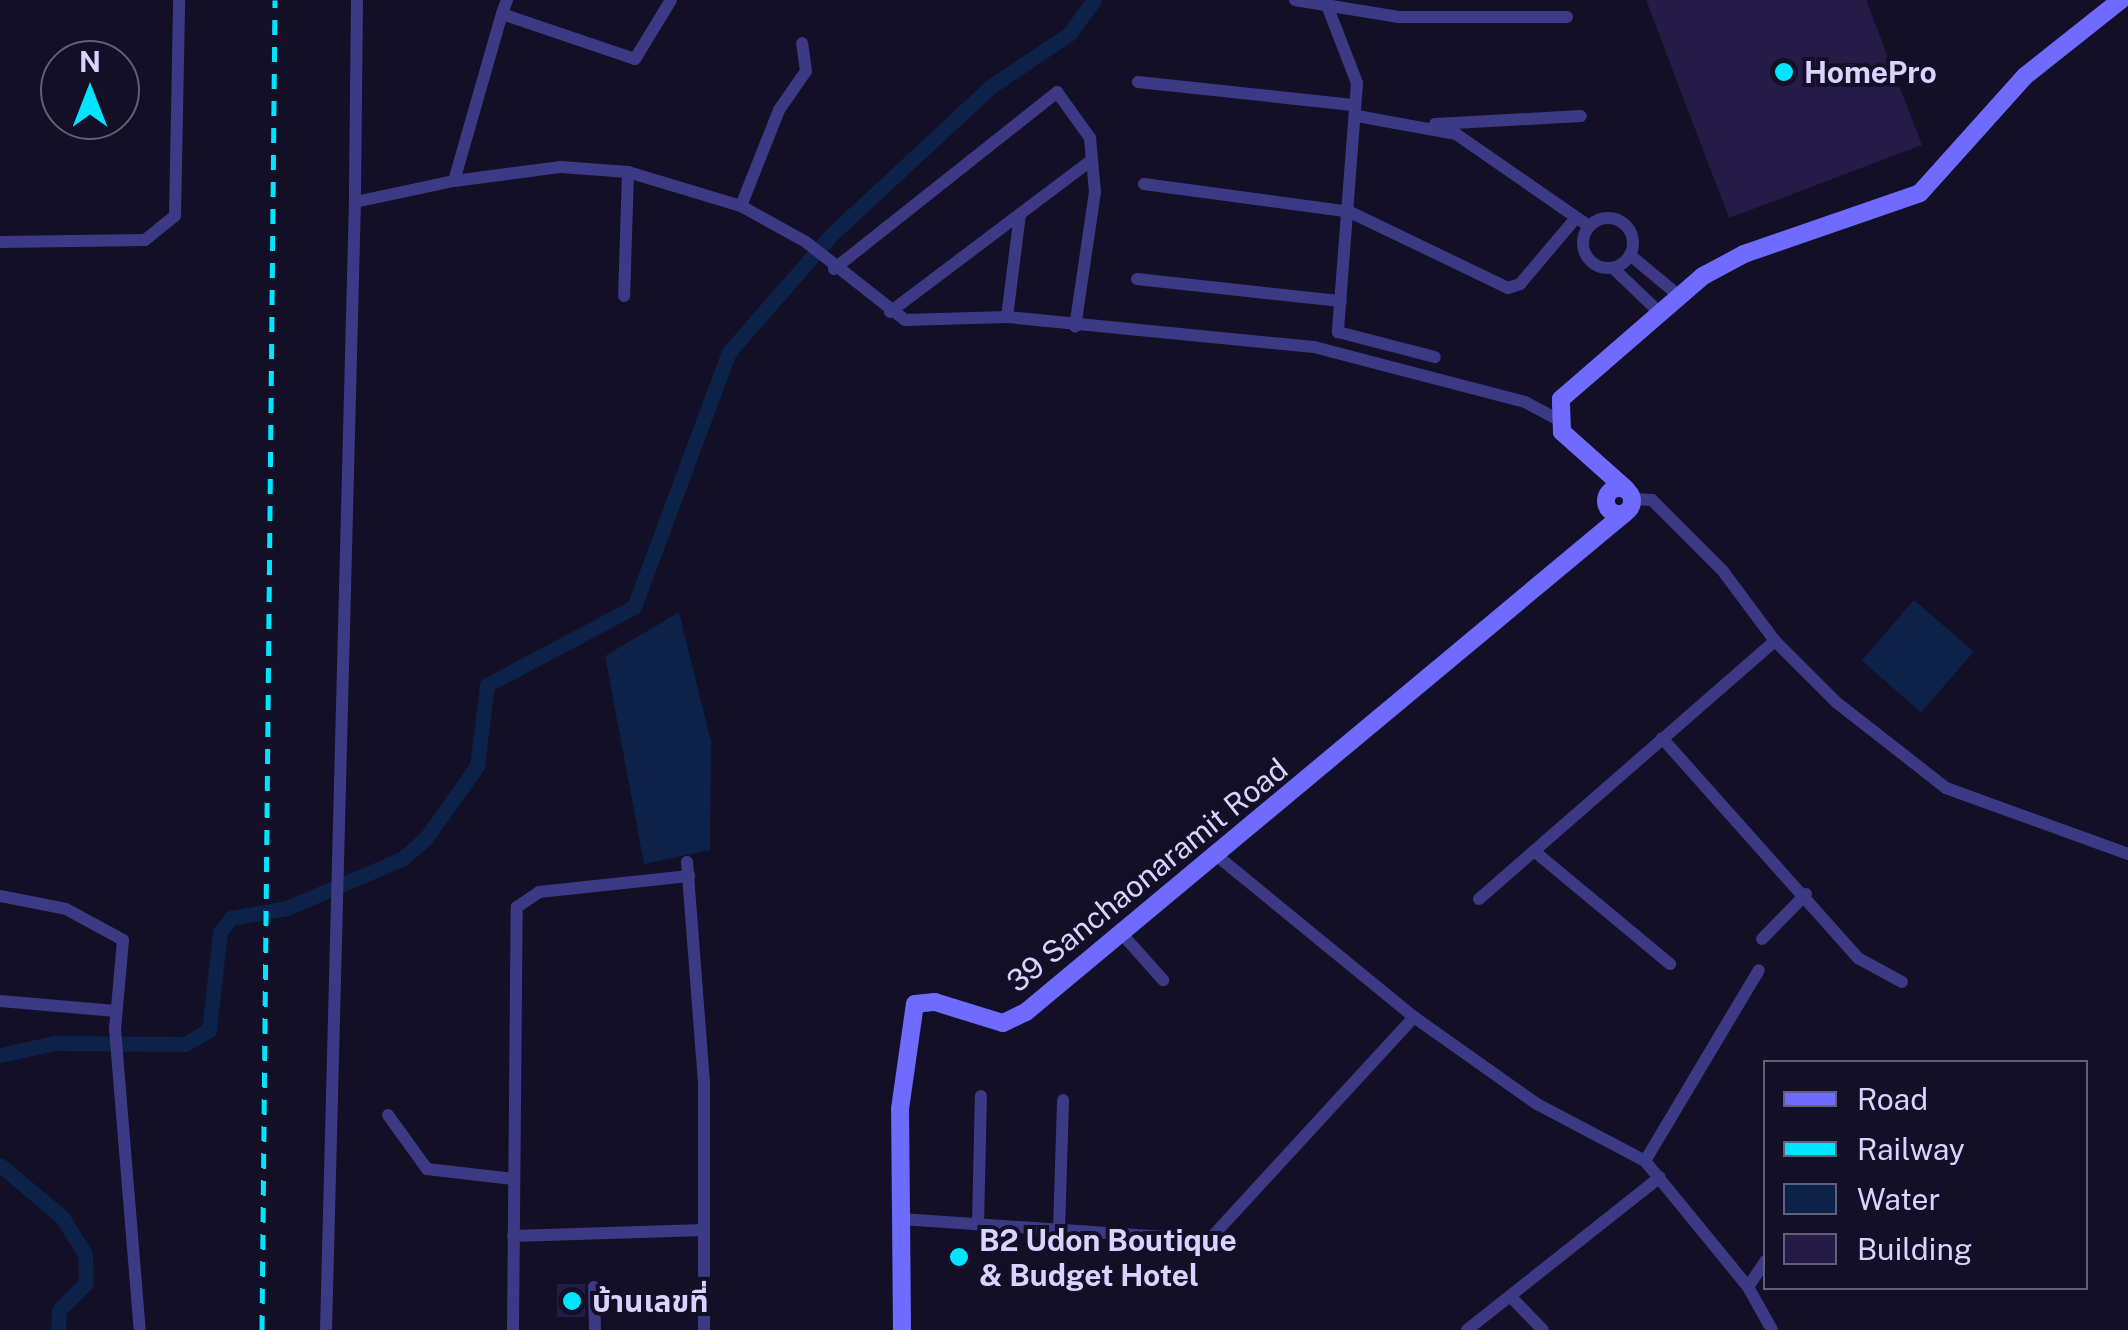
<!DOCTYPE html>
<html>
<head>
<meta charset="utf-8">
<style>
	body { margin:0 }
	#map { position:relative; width:2128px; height:1330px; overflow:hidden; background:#130f26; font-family:"Public Sans","Noto Sans Thai",sans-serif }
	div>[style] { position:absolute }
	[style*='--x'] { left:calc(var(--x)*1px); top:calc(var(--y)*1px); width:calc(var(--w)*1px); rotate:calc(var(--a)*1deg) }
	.water>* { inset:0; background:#0c2248; transform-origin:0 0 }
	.canal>* { height:15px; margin:-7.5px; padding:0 7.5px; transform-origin:7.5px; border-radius:7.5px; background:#0c2248 }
	.building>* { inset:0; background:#241b47; transform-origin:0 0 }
	.minor>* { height:12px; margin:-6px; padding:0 6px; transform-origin:6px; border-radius:6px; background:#3d3a85 }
	.minor>.ring { margin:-6px; padding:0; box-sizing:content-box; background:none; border:12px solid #3d3a85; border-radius:50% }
	.secondary>* { height:18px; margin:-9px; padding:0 9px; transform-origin:9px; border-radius:9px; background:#6f6bff }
	.secondary>.ring { margin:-9px; padding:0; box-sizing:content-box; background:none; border:18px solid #6f6bff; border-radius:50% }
	.rail>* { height:5px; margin-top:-2.5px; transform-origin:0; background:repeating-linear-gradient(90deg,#00e5ff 0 15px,transparent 0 27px) }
	.dots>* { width:28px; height:28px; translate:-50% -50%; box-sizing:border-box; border:5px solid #130f26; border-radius:50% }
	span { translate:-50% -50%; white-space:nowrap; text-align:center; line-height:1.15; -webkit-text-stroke:8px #130f26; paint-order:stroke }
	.poi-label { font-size:30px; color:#d9d4ff; font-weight:700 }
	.left { translate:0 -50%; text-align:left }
	.street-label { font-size:30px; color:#d9d4ff }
	.legend { position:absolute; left:1763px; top:1060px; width:325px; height:230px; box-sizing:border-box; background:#130f26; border:2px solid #625e7d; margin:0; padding:12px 18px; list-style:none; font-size:30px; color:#d9d4ff }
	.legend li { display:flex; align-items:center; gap:20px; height:50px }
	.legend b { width:50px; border:2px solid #625e7d }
	.north { position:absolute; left:40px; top:40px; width:100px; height:100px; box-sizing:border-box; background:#130f26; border:2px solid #625e7d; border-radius:50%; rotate:0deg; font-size:28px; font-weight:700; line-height:40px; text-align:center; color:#d9d4ff }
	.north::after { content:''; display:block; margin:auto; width:35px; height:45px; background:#00e5ff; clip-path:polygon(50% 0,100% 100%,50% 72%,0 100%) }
</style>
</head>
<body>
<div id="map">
	<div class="water">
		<div style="left:1914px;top:600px;width:79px;height:80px;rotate:41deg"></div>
		<div style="clip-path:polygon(679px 612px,711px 741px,710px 850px,644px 864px,605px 656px)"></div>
	</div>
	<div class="canal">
		<div style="--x:0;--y:1055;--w:55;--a:-12.5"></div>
		<div style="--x:54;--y:1043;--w:131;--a:0.4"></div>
		<div style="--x:185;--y:1044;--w:28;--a:-30"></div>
		<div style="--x:209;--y:1030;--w:99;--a:-83.6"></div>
		<div style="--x:220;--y:932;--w:18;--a:-52"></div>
		<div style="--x:231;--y:918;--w:57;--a:-10.1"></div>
		<div style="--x:287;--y:908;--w:125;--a:-23.1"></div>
		<div style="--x:402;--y:859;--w:32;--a:-41"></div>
		<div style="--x:426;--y:838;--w:88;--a:-54.7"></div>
		<div style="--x:477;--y:766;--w:82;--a:-83"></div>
		<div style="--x:487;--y:685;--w:166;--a:-28"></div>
		<div style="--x:634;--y:607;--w:272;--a:-69.6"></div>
		<div style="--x:729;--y:352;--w:155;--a:-48.9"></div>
		<div style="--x:831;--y:235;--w:217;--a:-42.9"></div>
		<div style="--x:990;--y:87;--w:95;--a:-33.9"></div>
		<div style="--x:1069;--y:34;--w:42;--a:-53.7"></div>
		<div style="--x:0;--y:1165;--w:81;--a:40"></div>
		<div style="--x:62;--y:1217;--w:44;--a:58.1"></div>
		<div style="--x:85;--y:1254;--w:29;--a:88"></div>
		<div style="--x:86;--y:1283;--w:38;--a:135"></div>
		<div style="--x:59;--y:1310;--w:20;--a:93"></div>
	</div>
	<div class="building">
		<div style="clip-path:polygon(1646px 0,1866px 0,1922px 145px,1729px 218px)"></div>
		<div style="left:585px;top:1284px;width:33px;height:28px;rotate:90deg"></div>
	</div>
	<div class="minor">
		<div style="--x:357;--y:0;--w:202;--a:90.6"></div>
		<div style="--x:355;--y:202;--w:101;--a:-12"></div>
		<div style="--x:454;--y:181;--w:174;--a:-74"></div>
		<div style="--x:507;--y:0;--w:15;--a:110"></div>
		<div style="--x:502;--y:14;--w:140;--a:18.7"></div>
		<div style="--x:635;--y:59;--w:69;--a:-58.6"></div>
		<div style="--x:1295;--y:0;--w:105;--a:9.3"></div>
		<div style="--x:1399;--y:17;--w:168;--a:0"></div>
		<div style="--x:1325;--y:0;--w:89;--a:68.9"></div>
		<div style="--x:1357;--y:83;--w:250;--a:94.4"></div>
		<div style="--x:1338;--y:332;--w:100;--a:14.5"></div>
		<div style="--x:1138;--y:82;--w:218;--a:6.1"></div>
		<div style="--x:1357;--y:116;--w:101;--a:10.3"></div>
		<div style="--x:1456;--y:134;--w:162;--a:34.7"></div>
		<div style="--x:1435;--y:124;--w:146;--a:-3.1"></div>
		<div style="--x:628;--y:172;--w:118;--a:16.7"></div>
		<div style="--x:741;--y:206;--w:103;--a:-68.4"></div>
		<div style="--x:779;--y:110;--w:47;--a:-55.3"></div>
		<div style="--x:806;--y:71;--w:28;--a:-98"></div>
		<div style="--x:454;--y:181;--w:108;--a:-7.5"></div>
		<div style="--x:561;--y:167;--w:67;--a:4.3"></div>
		<div style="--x:628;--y:172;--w:124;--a:91.8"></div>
		<div style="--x:1144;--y:184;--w:208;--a:7.7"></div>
		<div style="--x:1350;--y:212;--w:175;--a:25.7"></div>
		<div style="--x:1508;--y:288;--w:13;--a:-18"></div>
		<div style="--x:1520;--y:284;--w:87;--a:-49.7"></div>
		<div style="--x:741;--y:206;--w:74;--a:29"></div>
		<div style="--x:806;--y:242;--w:126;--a:38.2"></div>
		<div style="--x:905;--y:320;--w:102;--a:-1.7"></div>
		<div style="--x:1007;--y:317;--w:308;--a:5.6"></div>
		<div style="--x:1314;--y:347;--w:218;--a:14.6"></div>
		<div style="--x:1525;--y:402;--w:36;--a:28"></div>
		<div class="ring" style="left:1583px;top:218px;width:38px;height:38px"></div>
		<div style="--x:0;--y:242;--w:145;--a:-0.8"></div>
		<div style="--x:145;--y:240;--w:38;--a:-39"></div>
		<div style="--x:175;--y:216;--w:216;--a:-88.9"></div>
		<div style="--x:1630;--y:255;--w:62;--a:39.8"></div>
		<div style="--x:1613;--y:268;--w:62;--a:43.7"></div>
		<div style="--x:834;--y:269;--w:285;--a:-38.4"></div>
		<div style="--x:1057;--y:92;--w:57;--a:54.3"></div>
		<div style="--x:1090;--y:138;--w:54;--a:84.7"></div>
		<div style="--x:1095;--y:192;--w:136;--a:98.4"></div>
		<div style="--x:1137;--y:279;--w:205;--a:6.2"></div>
		<div style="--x:890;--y:312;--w:253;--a:-37"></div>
		<div style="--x:1007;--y:317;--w:104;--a:-82.8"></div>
		<div style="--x:1775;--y:641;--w:86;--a:45"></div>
		<div style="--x:1836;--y:702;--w:140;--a:38"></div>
		<div style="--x:1946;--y:788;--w:194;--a:19.9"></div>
		<div style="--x:1662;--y:738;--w:295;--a:48.3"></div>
		<div style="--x:1858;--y:958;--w:50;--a:28.6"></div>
		<div style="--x:1534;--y:851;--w:177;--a:39.7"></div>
		<div style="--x:1216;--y:855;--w:256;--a:39.3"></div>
		<div style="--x:1414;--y:1017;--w:151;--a:35.3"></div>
		<div style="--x:1537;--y:1104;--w:122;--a:27.8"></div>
		<div style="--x:1645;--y:1161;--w:163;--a:50.7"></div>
		<div style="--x:1748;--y:1287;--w:49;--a:60.8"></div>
		<div style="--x:687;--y:862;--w:223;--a:85.6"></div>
		<div style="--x:704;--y:1084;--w:246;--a:90"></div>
		<div style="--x:0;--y:896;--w:67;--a:11.1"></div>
		<div style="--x:66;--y:909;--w:65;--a:28.5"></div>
		<div style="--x:123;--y:940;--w:89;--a:95.1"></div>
		<div style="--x:115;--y:1029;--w:302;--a:85.3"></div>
		<div style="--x:1479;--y:899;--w:393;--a:-41.1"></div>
		<div style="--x:1775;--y:641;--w:89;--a:-126.7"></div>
		<div style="--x:1722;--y:570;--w:99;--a:-135"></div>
		<div style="--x:1652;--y:500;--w:19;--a:-177"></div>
		<div style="--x:1122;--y:934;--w:62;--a:48.3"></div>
		<div style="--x:1762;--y:939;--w:63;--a:-45.6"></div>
		<div style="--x:0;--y:1001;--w:116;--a:4.9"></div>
		<div style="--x:388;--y:1115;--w:67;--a:54.2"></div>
		<div style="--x:427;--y:1169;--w:87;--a:6.6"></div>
		<div style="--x:1645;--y:1161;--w:222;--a:-59.2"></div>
		<div style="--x:901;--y:1219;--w:309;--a:3.9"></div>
		<div style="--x:1209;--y:1240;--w:303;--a:-47.4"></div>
		<div style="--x:978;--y:1224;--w:128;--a:-88.7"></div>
		<div style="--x:1059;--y:1230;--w:130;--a:-88.2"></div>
		<div style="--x:513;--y:1236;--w:191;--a:-1.8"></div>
		<div style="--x:594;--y:1287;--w:43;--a:88.7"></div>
		<div style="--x:1748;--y:1287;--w:32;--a:-56"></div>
		<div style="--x:1510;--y:1296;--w:47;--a:45.9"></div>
		<div style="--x:326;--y:1330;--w:1128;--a:-88.53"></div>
		<div style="--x:513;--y:1330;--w:423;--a:-89.5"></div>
		<div style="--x:517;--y:907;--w:27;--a:-34"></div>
		<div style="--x:539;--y:892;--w:151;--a:-6.1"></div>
		<div style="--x:1467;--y:1330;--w:246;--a:-38.4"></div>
	</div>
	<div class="secondary">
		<div class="ring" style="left:1606px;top:488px;width:8px;height:8px"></div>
		<div style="--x:1626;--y:489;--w:86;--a:-138.3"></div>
		<div style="--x:1562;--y:432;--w:33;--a:-92"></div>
		<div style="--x:1561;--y:399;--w:188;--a:-40.9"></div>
		<div style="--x:1703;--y:276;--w:47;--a:-28.2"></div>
		<div style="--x:1744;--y:254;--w:186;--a:-19.1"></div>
		<div style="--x:1920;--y:193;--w:157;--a:-48.1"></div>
		<div style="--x:2025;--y:76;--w:122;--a:-38.4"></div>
		<div style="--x:902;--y:1330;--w:221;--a:-90.5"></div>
		<div style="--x:900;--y:1109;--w:106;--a:-81.9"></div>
		<div style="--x:915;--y:1004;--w:20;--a:-6"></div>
		<div style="--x:935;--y:1002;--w:71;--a:17.2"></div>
		<div style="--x:1003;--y:1023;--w:25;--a:-26"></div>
		<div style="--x:1026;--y:1012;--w:780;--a:-39.8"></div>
	</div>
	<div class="rail">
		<div style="--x:262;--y:1330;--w:1330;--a:-89.44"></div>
	</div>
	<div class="dots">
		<div style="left:1784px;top:72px;background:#00e5ff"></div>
		<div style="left:959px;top:1257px;background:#00e5ff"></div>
		<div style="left:572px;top:1301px;background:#00e5ff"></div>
	</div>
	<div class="poi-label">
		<span class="left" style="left:1804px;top:72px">HomePro</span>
		<span class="left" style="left:979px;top:1257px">B2 Udon Boutique<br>&amp; Budget Hotel</span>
		<span class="left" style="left:592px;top:1301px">บ้านเลขที่</span>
	</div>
	<div class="street-label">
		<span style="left:1147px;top:875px;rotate:-39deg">39 Sanchaonaramit Road</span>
	</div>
	<ul class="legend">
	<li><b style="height:12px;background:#6f6bff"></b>Road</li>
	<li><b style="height:12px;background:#00e5ff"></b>Railway</li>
	<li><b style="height:28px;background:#0c2248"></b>Water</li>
	<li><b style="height:28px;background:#241b47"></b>Building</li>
	</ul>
	<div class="north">N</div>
</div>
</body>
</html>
